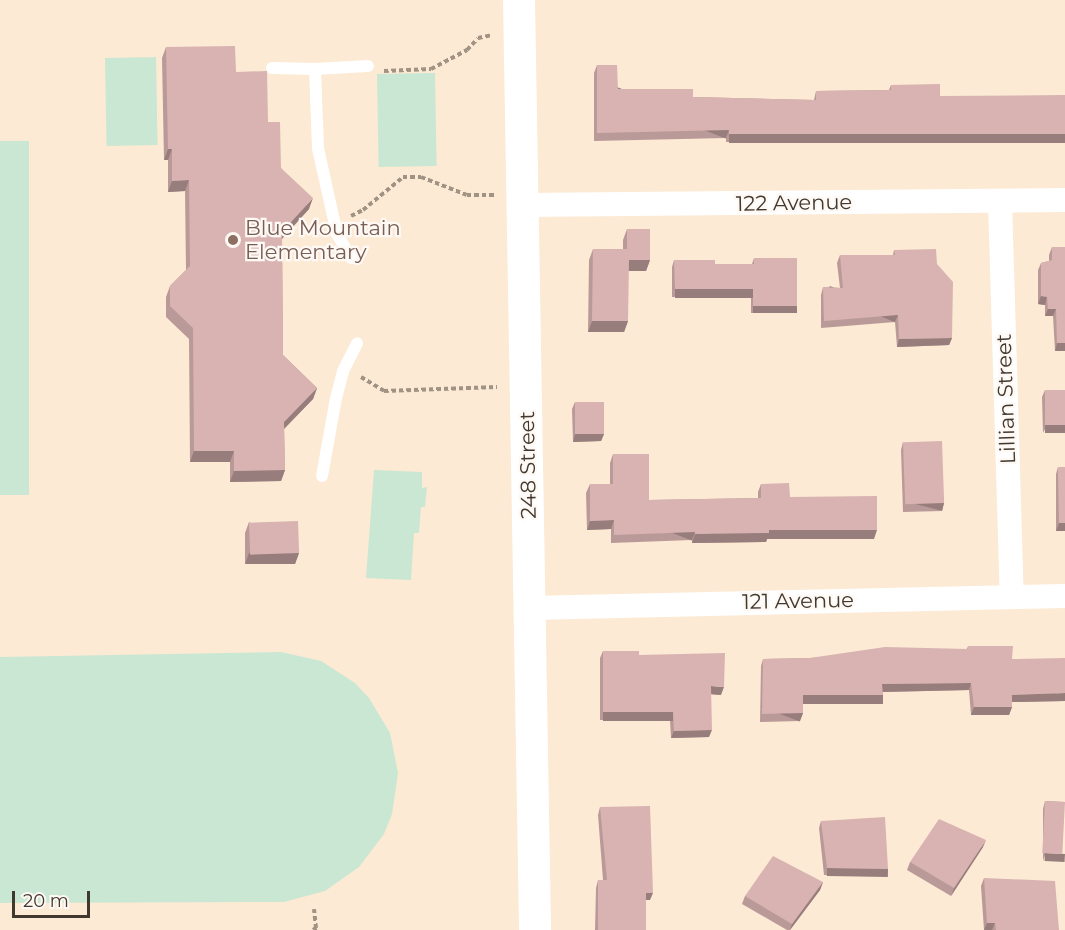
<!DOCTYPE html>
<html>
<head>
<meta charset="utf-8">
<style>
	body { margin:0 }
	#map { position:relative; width:1065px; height:930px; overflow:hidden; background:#fcead4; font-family:Montserrat,sans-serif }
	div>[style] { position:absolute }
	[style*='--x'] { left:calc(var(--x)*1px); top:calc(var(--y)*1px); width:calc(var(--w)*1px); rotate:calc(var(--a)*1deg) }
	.green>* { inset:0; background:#c9e7d2; transform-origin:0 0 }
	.path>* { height:4px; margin-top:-2px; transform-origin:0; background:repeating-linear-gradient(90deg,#a19383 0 4.5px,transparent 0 7.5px) }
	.service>* { height:12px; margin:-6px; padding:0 6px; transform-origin:6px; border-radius:6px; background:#fff }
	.minor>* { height:24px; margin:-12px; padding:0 12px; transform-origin:12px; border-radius:12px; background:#fff }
	.tertiary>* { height:32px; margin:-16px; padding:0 16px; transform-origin:16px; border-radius:16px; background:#fff }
	.wall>* { inset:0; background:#ba9a98 }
	.shaded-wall>* { inset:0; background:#977d7c; transform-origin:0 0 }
	.building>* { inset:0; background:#d8b3b1; transform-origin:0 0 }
	.dots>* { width:16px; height:16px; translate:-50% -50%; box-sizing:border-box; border:3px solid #fef9f4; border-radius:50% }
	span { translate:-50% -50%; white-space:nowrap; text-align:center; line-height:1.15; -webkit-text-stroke:4.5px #fef9f4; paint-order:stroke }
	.street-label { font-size:21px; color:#41382e }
	.education-label { font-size:21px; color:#785e54 }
	.left { translate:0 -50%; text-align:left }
	.scale { position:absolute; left:12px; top:891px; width:78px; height:27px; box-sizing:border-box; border:3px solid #41382e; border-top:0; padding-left:8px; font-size:18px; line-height:21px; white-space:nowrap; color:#41382e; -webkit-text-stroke:4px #fef9f4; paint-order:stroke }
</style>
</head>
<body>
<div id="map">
	<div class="green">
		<div style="left:156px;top:57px;width:88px;height:51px;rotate:89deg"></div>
		<div style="left:435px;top:73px;width:93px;height:58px;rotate:89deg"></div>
		<div style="left:0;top:141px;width:29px;height:354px"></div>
		<div style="clip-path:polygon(374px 470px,422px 472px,422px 488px,427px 487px,425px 507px,421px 507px,419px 533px,414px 533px,411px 580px,366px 578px)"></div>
		<div style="clip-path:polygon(281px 652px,321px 661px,355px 683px,369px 698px,390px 733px,398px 773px,392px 814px,384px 834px,359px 867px,325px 891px,284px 902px,0 903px,0 657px)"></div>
	</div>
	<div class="path">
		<div style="--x:384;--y:71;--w:47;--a:-2.4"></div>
		<div style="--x:431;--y:69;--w:41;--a:-27.8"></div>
		<div style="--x:467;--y:50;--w:16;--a:-47"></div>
		<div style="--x:478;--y:38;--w:14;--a:-12"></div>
		<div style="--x:351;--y:216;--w:13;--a:-27"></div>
		<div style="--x:363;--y:210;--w:52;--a:-39.5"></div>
		<div style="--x:403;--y:177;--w:18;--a:0"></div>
		<div style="--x:421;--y:177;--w:49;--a:21.4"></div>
		<div style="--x:467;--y:195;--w:27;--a:0"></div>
		<div style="--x:361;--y:377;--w:27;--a:31"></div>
		<div style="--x:384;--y:391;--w:113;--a:-2"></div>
		<div style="--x:313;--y:930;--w:4;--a:-34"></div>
		<div style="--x:316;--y:928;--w:19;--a:-96"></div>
	</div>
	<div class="service">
		<div style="--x:272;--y:68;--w:43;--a:1.3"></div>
		<div style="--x:351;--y:258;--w:28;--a:-120"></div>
		<div style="--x:337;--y:234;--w:88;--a:-102.5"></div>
		<div style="--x:318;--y:148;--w:79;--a:-92.2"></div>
		<div style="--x:315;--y:69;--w:53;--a:-3.2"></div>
		<div style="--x:322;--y:476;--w:79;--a:-79.8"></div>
		<div style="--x:336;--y:398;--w:28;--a:-75"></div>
		<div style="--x:343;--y:371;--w:31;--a:-63"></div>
	</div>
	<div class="minor">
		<div style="--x:1000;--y:201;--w:395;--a:88.3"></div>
		<div style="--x:523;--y:205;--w:542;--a:-0.53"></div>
		<div style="--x:531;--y:608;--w:534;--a:-1.29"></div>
	</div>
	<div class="tertiary">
		<div style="--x:519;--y:0;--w:930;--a:89.01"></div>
	</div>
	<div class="wall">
		<div style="clip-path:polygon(166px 47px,236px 72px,268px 122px,281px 168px,309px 209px,282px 239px,283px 355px,317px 388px,313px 399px,284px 429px,285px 470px,281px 481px,230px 482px,230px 462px,190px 462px,189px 339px,166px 317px,166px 297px,170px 286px,186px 270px,185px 191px,168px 192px,168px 160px,164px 160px,162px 58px)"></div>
		<div style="clip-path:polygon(597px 65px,618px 89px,693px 97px,814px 100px,816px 91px,889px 90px,891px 85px,940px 96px,1065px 142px,726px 142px,726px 138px,594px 141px,594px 73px)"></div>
		<div style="clip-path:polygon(627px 229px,650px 260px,646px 271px,628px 271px,628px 321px,624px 332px,588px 332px,589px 260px,593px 249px,623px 249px,623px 240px)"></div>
		<div style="clip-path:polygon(1052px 247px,1065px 247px,1065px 351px,1055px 351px,1053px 316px,1045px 316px,1045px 305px,1038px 304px,1038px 270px,1041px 263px,1049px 261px,1049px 255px)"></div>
		<div style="clip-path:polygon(894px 250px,937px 264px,952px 338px,949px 345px,897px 347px,895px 322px,821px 328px,821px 295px,823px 287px,840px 288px,837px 263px,840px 255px,893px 255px)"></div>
		<div style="clip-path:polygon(754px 258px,797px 306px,794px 313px,751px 313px,751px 297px,672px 297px,672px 267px,674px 260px,715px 264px,752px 264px)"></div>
		<div style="clip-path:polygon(1045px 390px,1065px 390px,1043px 433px,1042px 397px)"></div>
		<div style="clip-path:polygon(575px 402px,604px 434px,601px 441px,573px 442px,572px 409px)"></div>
		<div style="clip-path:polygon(903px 442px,944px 503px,942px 511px,903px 512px,901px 450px)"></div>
		<div style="clip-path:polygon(613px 454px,649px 500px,758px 498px,758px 492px,761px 484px,874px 539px,767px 539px,766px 542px,692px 543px,692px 540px,611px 543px,611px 529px,587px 530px,586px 493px,590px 484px,610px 484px,610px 463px)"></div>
		<div style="clip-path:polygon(1058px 467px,1065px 531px,1056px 531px,1056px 474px)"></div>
		<div style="clip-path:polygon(249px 522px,299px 553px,295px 564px,245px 564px,245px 533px)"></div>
		<div style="clip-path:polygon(968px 646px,1012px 659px,1065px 701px,1012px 702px,1012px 707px,1009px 715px,971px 715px,969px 690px,883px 692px,883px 695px,880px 703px,803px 703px,803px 713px,800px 721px,760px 722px,761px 666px,763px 659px,810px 658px,967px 649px)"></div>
		<div style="clip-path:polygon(603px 651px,639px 655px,721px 695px,711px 694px,709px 737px,671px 738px,670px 720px,600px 720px,600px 658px)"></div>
		<div style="clip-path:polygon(1045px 801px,1065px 802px,1043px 861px,1043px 809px)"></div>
		<div style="clip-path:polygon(600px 807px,650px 900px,646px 900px,646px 930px,595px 930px,596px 888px,598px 880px,603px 880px,598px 815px)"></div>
		<div style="clip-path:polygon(821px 821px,888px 869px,885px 876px,824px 875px,819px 828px)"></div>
		<div style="clip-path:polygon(983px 847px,951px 896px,907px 870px,910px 862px)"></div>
		<div style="clip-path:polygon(984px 878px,1059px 930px,984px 930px,981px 886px)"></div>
		<div style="clip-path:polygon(823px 882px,820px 890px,790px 930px,787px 930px,742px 904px,745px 896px)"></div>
	</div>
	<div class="shaded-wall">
		<div style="left:729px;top:130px;width:9px;height:132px;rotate:111deg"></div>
		<div style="left:729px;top:134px;width:336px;height:9px"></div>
		<div style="clip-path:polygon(168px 149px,172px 149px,168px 160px,164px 160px)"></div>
		<div style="clip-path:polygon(189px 180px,185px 191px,168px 192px,172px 181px)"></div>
		<div style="clip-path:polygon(313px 198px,309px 209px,278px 243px,282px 232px)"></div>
		<div style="clip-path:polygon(629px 260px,650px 260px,646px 271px,625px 271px)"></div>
		<div style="left:675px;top:289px;width:78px;height:9px"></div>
		<div style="clip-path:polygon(1041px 296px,1047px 297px,1045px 305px,1038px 304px)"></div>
		<div style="left:753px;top:306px;width:44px;height:7px"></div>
		<div style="clip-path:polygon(1048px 309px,1056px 309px,1053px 316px,1045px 316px)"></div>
		<div style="left:898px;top:315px;width:8px;height:74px;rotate:113deg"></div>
		<div style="clip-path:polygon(592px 321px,628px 321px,624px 332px,588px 332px)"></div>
		<div style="clip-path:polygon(952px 338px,949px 345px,897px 347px,899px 339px)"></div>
		<div style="clip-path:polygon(1057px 343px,1065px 343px,1065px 351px,1055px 351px)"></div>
		<div style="clip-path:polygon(317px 388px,313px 399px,280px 433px,284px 422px)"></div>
		<div style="left:1045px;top:425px;width:20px;height:8px"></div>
		<div style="clip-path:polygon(575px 434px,604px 434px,601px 441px,573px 442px)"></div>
		<div style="clip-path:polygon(194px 451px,234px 451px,230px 462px,190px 462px)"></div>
		<div style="clip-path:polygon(285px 470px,281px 481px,230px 482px,234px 471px)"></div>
		<div style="left:944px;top:503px;width:8px;height:38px;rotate:104deg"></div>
		<div style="clip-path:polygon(614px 520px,611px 529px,587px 530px,590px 521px)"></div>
		<div style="clip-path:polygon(1059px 523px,1065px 523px,1065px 531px,1056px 531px)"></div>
		<div style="clip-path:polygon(769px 530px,877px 530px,874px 539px,767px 539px,766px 542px,692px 543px,695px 534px)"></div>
		<div style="left:695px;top:532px;width:9px;height:81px;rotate:111deg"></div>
		<div style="clip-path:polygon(249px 553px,299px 553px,295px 564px,245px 564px)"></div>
		<div style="clip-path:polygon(971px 683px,969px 690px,880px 692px,882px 684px)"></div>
		<div style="clip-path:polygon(711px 686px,724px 687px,721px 695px,708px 694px)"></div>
		<div style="clip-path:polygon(1065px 693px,1065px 701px,1009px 702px,1012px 695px)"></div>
		<div style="left:803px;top:695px;width:80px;height:9px"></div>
		<div style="clip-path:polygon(974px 707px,1012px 707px,1009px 715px,971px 715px)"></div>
		<div style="left:603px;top:712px;width:70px;height:9px"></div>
		<div style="left:803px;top:713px;width:9px;height:41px;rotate:111deg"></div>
		<div style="clip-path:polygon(712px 730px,709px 737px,671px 738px,674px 731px)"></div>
		<div style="clip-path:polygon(986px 840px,983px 847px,951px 896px,954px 888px)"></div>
		<div style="left:1045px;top:853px;width:20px;height:8px;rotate:3deg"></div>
		<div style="left:827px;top:868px;width:61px;height:8px;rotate:1deg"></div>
		<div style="clip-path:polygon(823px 882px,820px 890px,790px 930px,792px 924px)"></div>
		<div style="clip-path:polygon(646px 893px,653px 893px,650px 900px,644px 900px)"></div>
		<div style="clip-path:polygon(987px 923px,995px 923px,992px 930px,984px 930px)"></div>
	</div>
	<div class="building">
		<div style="clip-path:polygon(235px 46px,236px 72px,267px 71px,268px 122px,280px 122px,281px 168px,313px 198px,282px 232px,283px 355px,317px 388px,284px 422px,285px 470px,234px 471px,234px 451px,194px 451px,193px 328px,170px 306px,170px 286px,190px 266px,189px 180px,172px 181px,172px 149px,168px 149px,166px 47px)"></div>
		<div style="clip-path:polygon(597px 65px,617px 65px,618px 89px,693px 89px,693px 97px,816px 100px,816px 91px,891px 90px,891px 85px,940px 84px,940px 96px,1065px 95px,1065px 134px,729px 134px,729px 130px,597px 133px)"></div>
		<div style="clip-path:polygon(627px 229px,650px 229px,650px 260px,629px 260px,628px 321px,592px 321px,593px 249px,627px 249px)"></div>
		<div style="clip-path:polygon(1052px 247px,1065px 247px,1065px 343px,1057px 343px,1056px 309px,1048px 309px,1047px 297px,1041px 296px,1041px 263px,1052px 260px)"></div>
		<div style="clip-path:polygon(936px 249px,937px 264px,953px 282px,952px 338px,899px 339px,898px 315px,824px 321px,823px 287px,843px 288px,840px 255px,895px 255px,894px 250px)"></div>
		<div style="clip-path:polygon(754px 258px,797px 258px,797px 306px,753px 306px,753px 289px,675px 289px,674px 260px,715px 260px,715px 264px,754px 264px)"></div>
		<div style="left:1045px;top:390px;width:20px;height:35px"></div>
		<div style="left:575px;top:402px;width:29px;height:32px"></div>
		<div style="left:942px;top:441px;width:62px;height:39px;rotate:88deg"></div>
		<div style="clip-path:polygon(613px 454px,649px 454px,649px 500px,761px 498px,761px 484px,789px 483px,790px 497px,877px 496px,877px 530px,769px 530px,769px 533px,695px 534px,695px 532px,614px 535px,614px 520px,590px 521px,590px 484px,613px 484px)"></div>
		<div style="clip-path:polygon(1058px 467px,1065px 467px,1065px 523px,1059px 523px)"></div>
		<div style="left:298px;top:521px;width:32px;height:49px;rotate:88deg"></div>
		<div style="clip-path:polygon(968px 646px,1013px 646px,1012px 659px,1065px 658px,1065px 693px,1012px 695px,1012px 707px,974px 707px,971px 683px,882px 684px,883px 695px,803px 695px,803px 713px,762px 714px,763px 659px,810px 658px,885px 647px,968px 649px)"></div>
		<div style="clip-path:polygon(603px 651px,639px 651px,639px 655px,725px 653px,724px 687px,711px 686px,712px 730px,674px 731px,673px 712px,603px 712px)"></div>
		<div style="left:1045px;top:801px;width:20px;height:52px;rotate:3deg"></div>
		<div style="clip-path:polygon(650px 806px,653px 893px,646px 893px,646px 930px,598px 930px,598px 880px,607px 880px,600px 807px)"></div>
		<div style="clip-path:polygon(885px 817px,888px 869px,827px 868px,821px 821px)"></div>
		<div style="clip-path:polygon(939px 819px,986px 840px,954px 888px,910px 862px)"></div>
		<div style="clip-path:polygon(773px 856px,823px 882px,792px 924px,745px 896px)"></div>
		<div style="clip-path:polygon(984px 878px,1055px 881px,1059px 930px,996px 930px,995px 923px,987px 923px)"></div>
	</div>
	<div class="dots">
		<div style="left:233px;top:240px;background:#8d6e63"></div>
	</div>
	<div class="street-label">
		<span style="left:794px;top:203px;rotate:-1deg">122 Avenue</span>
		<span style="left:1006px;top:399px;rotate:-92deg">Lillian Street</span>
		<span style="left:528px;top:465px;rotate:-91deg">248 Street</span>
		<span style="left:798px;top:601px;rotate:-1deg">121 Avenue</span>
	</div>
	<div class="education-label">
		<span class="left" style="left:245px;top:240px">Blue Mountain<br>Elementary</span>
	</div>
	<div class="scale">20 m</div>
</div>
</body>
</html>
